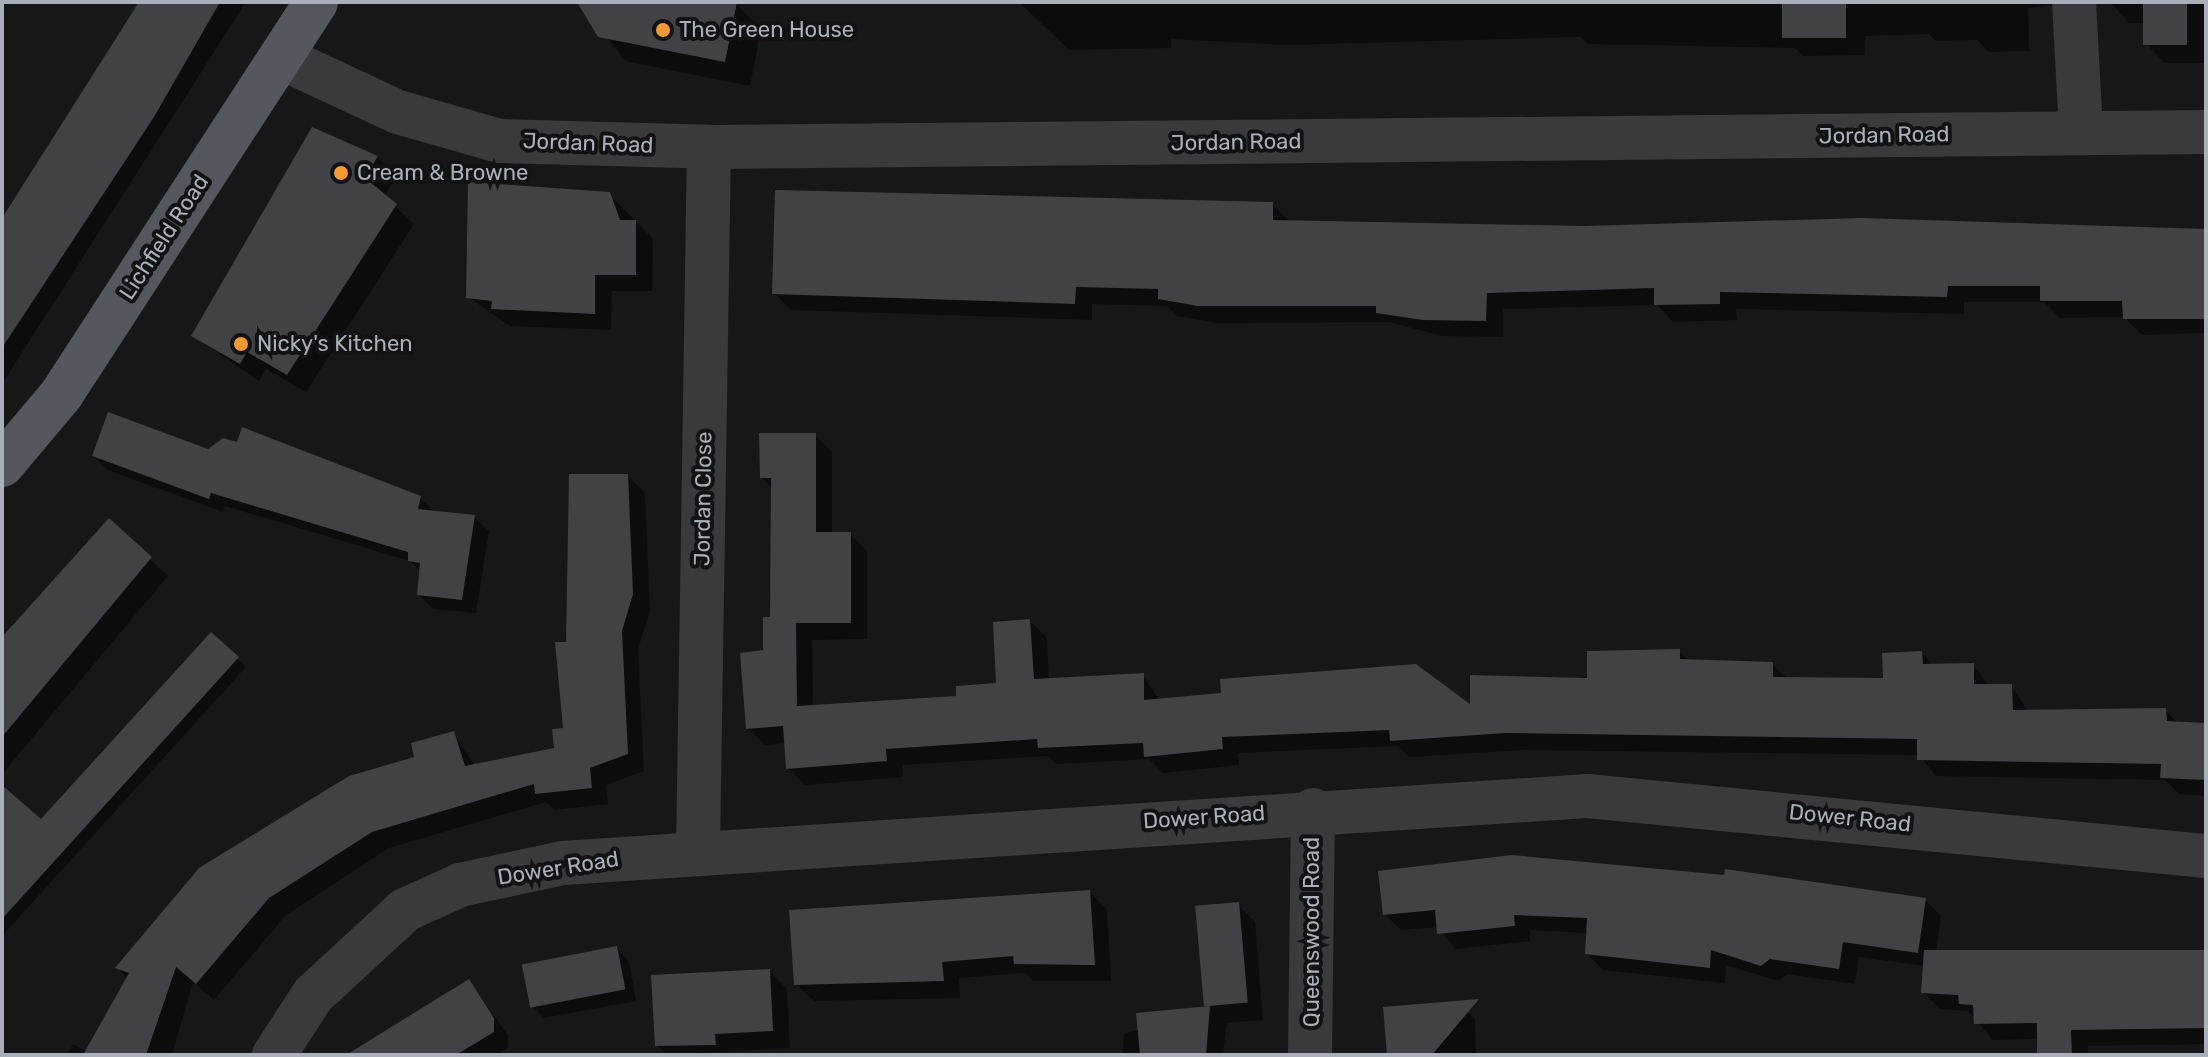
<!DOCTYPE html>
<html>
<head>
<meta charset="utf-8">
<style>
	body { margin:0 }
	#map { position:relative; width:2208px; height:1057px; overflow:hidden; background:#171719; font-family:Rubik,sans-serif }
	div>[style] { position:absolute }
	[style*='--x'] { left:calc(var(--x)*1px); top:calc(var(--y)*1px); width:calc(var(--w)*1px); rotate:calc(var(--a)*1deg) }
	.shadow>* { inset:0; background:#0007 }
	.building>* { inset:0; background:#414246; transform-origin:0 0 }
	.minor>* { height:44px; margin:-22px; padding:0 22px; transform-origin:22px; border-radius:22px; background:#383a3e }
	.major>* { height:44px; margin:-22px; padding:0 22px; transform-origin:22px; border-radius:22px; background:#54575d }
	.dots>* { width:22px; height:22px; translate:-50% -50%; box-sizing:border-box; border:4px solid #121214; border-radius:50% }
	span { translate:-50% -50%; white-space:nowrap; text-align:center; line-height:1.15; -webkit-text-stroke:8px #121214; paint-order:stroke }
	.poi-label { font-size:22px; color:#a9b0b9 }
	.left { translate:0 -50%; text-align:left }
	.street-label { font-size:22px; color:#a9b0b9 }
	.frame { position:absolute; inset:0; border:4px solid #a9b0b9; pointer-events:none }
</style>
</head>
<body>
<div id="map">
	<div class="shadow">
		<div style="clip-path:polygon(140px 2px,246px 2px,2px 384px,2px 217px)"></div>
		<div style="clip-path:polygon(580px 2px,736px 4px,761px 29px,750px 86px,625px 61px)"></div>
		<div style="clip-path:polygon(1019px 2px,2082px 2px,2028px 8px,2029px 51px,1989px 52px,1977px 40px,1936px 41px,1929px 34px,1865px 36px,1865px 55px,1803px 56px,1795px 48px,1588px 44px,1581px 37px,1288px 45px,1171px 39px,1171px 48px,1069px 50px)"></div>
		<div style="clip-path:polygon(2206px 2px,2206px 63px,2165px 63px,2146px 44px,2146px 23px,2129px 23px,2110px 2px)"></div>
		<div style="clip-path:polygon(313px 129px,377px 157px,396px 176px,384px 196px,414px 224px,306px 392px,266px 369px,259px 381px,193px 335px)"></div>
		<div style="clip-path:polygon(609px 194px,653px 239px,652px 291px,612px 291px,611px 330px,510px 326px,468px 297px)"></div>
		<div style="clip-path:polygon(1272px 204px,1290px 222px,1583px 228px,1862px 220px,2206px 230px,2206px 333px,2142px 335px,2124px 317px,2060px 318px,2044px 302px,1964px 302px,1964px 314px,1736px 309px,1737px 320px,1673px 322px,1657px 305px,1503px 309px,1503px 337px,1442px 336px,1389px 322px,1217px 323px,1177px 316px,1167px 306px,1092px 304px,1092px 320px,791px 310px,774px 293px)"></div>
		<div style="clip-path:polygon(815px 435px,832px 452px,832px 534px,850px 534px,867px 551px,867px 639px,812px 640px,813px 707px,959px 698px,998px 685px,1030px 621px,1047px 638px,1049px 680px,1143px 676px,1160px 701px,1472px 708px,1679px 651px,1689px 661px,1772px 664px,1788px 679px,1885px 680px,1922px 653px,1934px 666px,1973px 665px,1990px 686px,2011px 686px,2029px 712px,2165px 710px,2179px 724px,2206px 725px,2206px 796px,2179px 794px,2165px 780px,1936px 776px,1919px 755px,1523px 750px,1409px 757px,1398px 746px,1238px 753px,1239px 765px,1163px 773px,1149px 759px,1056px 764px,1048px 756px,902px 765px,903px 777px,805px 785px,788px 768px,786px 743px,765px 745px,748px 728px,772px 619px,773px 489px,762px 478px)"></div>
		<div style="clip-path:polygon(208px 451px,420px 498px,436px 513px,474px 517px,489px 531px,476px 613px,433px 609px,419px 595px,421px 572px,410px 561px,225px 506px,223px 512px,108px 470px,94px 456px)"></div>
		<div style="clip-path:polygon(628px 476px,645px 493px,650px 612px,638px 649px,644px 771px,606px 785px,608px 804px,554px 810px,546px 802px,389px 848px,286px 915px,214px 1000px,193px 982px,172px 1055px,67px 1055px,73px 1044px,87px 1052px,128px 979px,118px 968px,453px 733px,475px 766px,556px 749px,566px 729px,568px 644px)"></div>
		<div style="clip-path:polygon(109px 521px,168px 576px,2px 774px,2px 640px)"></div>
		<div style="clip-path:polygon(211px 635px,246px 667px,2px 936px,2px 865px)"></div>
		<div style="clip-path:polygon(1512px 857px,1925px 900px,1941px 916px,1936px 952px,2206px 950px,2206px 1044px,2088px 1046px,2088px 1055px,2039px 1055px,2039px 1039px,1993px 1040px,1968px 1011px,1940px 1009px,1923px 992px,1925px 966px,1859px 957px,1855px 984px,1787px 974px,1778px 981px,1726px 965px,1725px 983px,1603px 970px,1587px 954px,1588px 933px,1530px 930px,1530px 941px,1455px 949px,1438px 927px,1401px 930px,1384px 914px)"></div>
		<div style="clip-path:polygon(1089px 892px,1107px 909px,1111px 981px,1033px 981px,1026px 973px,959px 978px,960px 998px,814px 1001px,796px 984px)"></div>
		<div style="clip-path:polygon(1238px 905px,1255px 922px,1263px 1020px,1227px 1023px,1223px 1055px,1122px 1055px,1124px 1034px,1207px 1009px)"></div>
		<div style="clip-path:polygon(616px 948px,629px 961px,636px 1001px,544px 1018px,531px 1005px)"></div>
		<div style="clip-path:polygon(769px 971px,787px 989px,790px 1048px,666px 1055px,657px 1045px)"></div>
		<div style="clip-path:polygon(469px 981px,508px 1035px,508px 1047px,496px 1055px,367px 1055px)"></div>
		<div style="clip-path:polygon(1459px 1003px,1475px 1019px,1476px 1055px,1388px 1055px)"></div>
	</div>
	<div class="building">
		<div style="clip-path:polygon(139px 2px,220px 2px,154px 117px,2px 348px,2px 218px)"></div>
		<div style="clip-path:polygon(577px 2px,737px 2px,725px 62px,598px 37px)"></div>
		<div style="left:1782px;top:2px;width:64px;height:36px"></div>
		<div style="left:2143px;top:2px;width:44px;height:43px"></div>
		<div style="clip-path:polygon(312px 127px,378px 156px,365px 178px,397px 204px,287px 375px,247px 352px,240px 364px,191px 336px)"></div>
		<div style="clip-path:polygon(468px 182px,610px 192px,620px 220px,636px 220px,636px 275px,595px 275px,595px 314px,491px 309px,492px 301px,466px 298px)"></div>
		<div style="clip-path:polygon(775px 190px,1273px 202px,1273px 220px,1583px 226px,1862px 218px,2206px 229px,2206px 319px,2123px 319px,2122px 301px,2040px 301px,2040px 286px,1948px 286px,1947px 297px,1720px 292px,1720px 304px,1654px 305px,1654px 288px,1487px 293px,1486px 321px,1423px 320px,1376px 313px,1376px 306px,1198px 306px,1158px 299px,1158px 289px,1076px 287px,1075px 304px,772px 294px)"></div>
		<div style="clip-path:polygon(108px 412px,208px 449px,223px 438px,237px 442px,242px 427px,421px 496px,418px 509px,475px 515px,462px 600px,417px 595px,420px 563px,408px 561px,408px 552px,211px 493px,209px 499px,92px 456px)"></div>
		<div style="clip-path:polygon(759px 433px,816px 433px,816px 532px,851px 532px,851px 623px,796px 623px,797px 706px,956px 696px,956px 686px,996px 683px,993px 622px,1030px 619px,1034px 679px,1144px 673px,1144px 700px,1221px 693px,1220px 679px,1416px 664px,1470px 704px,1470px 675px,1587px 678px,1587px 651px,1680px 649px,1680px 659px,1773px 662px,1773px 677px,1883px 678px,1882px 653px,1922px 651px,1923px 664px,1974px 663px,1974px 684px,2012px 684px,2013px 710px,2166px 708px,2167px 721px,2206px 723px,2206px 780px,2160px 778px,2161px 764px,1917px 760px,1917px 739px,1505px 733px,1390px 741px,1389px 730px,1222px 737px,1223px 749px,1144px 757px,1143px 743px,1038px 748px,1037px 739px,886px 749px,887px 761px,786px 769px,783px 726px,746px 729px,740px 653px,763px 650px,763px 617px,770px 617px,771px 478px,760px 478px)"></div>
		<div style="clip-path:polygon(569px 474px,628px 474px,633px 594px,622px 631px,628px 754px,590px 768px,592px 788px,535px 794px,534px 784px,372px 832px,269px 898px,196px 984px,176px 967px,146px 1055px,83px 1055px,129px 973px,115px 968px,199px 868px,349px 776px,414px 757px,411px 743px,454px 731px,465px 766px,554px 748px,552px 729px,563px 728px,555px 642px,566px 642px)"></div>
		<div style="clip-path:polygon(109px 518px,152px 557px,2px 737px,2px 637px)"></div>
		<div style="clip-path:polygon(211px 632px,239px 657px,2px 919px,2px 785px,41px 819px)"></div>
		<div style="clip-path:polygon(1512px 855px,1724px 875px,1725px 869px,1926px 898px,1918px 953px,1843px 942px,1839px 969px,1770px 959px,1761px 966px,1711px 950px,1710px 968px,1585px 954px,1587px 918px,1514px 915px,1515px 926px,1437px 934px,1435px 910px,1383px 915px,1378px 871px)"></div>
		<div style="clip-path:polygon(1090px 890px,1095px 965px,1014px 964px,1013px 956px,942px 962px,944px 981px,794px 985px,789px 910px)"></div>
		<div style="left:1239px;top:902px;width:101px;height:44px;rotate:85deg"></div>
		<div style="left:617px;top:946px;width:44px;height:97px;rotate:79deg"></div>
		<div style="clip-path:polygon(1924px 950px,2206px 950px,2206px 1028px,2071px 1030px,2072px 1055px,2037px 1055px,2037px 1023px,1974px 1024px,1973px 1005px,1959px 1004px,1958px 995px,1921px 993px)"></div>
		<div style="clip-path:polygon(770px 969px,773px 1031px,715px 1034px,716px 1045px,655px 1046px,651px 975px)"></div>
		<div style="clip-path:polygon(469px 979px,494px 1018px,494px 1032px,456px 1055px,346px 1055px)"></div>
		<div style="clip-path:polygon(1479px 999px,1432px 1055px,1387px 1055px,1383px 1007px)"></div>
		<div style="clip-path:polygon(1210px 1006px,1206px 1055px,1140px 1055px,1136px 1013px)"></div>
	</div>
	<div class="minor">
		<div style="--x:2074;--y:2;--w:131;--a:86.9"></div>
		<div style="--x:282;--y:58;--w:128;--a:25"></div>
		<div style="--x:398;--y:112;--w:105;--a:16"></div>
		<div style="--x:499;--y:141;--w:210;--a:1.6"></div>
		<div style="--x:709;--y:147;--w:1497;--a:-0.57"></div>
		<div style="--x:698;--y:852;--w:705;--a:-89.11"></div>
		<div style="--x:274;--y:1055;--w:72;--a:-57"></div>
		<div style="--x:313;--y:995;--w:125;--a:-42.7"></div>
		<div style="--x:405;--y:910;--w:60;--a:-24.4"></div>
		<div style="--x:460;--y:885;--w:105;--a:-12.1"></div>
		<div style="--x:563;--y:863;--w:1026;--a:-3.74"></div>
		<div style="--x:1587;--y:796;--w:622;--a:5.54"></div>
		<div style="--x:1310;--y:1055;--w:245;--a:-89.3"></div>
	</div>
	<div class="major">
		<div style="--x:2;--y:465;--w:92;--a:-49.9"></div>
		<div style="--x:61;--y:395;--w:468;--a:-57"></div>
	</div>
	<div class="dots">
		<div style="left:663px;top:30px;background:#f59a33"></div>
		<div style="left:341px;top:173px;background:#f59a33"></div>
		<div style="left:241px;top:344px;background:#f59a33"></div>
	</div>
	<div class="poi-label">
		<span class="left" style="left:679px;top:30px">The Green House</span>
		<span class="left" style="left:357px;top:173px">Cream &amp; Browne</span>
		<span class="left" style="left:257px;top:344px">Nicky's Kitchen</span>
	</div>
	<div class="street-label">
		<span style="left:1884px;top:135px;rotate:-1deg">Jordan Road</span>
		<span style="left:1236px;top:142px;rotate:-1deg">Jordan Road</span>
		<span style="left:588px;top:143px;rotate:2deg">Jordan Road</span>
		<span style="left:164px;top:237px;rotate:-57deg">Lichfield Road</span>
		<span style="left:703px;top:499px;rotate:-89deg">Jordan Close</span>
		<span style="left:1204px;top:817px;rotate:-4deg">Dower Road</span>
		<span style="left:1850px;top:818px;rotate:6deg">Dower Road</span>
		<span style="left:558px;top:868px;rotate:-9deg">Dower Road</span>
		<span style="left:1312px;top:932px;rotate:-90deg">Queenswood Road</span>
	</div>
	<div class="frame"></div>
</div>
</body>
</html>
